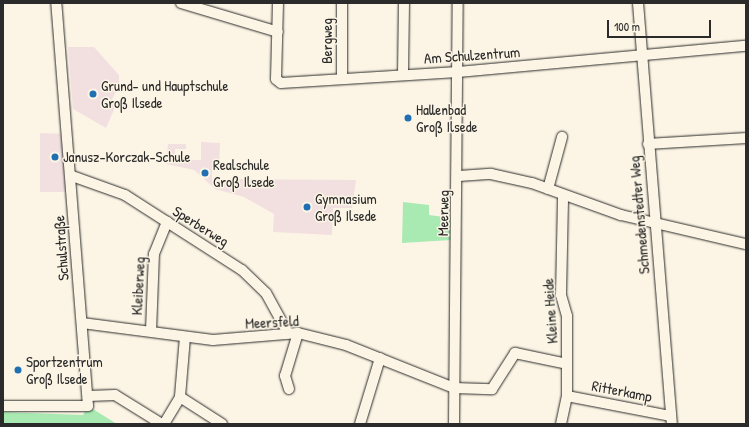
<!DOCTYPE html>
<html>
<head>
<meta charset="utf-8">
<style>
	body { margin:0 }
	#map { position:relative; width:749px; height:427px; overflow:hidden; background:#fcf5e5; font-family:"Patrick Hand",sans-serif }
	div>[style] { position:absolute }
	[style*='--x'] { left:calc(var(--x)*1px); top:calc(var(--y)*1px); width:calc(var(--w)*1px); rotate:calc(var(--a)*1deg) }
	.built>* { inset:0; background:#f2e0e0 }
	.green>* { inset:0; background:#a9eab3 }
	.roads { filter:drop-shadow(0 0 1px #2b2b2b) drop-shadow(0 0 1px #2b2b2b) }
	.minor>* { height:10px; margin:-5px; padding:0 5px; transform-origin:5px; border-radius:5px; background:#fcf5e5 }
	.dots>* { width:11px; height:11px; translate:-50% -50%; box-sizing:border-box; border:2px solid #fcf5e5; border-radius:50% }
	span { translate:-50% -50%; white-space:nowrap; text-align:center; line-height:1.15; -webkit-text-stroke:3px #fcf5e5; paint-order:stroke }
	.street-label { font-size:15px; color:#2b2b2b }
	.poi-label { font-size:15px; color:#2b2b2b }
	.left { translate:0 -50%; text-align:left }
	.frame { position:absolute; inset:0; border:4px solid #2b2b2b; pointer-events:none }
	.scale { position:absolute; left:607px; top:20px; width:104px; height:18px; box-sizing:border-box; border:2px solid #2b2b2b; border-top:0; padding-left:5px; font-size:12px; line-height:14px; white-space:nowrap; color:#2b2b2b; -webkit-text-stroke:3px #fcf5e5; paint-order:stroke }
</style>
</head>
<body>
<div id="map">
	<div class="built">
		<div style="clip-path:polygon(68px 47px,94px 47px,119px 75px,119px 86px,111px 101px,116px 105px,106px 128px,73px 109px)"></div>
		<div style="clip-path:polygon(40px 133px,68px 134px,73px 192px,40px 192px)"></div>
		<div style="clip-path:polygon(201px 142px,220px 143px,219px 169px,212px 169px,212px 179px,356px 180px,352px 208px,333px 208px,332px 235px,273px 232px,274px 214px,244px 197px,215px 189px,194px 170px,166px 164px,168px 144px,186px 144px,186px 149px,175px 149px,175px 160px,201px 160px)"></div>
	</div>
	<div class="green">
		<div style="clip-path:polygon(403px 202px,429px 205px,429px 215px,452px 218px,451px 240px,402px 243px)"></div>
		<div style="clip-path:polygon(88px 406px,117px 424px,3px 424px,3px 412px,83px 415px)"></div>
	</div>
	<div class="roads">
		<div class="minor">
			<div style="--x:181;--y:3;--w:101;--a:16.6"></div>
			<div style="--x:278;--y:3;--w:76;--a:91.5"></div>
			<div style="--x:276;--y:79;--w:6;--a:39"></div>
			<div style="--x:281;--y:83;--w:177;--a:-3.6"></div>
			<div style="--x:458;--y:72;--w:289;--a:-5.2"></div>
			<div style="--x:342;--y:3;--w:75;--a:90"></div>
			<div style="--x:638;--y:3;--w:422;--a:85.4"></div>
			<div style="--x:403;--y:74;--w:71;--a:-89.2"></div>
			<div style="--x:648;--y:144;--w:98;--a:-3.5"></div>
			<div style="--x:72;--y:176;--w:56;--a:19.7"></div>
			<div style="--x:125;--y:195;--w:139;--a:32.7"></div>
			<div style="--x:242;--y:270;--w:33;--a:44"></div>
			<div style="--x:266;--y:293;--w:46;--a:61.2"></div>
			<div style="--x:459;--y:176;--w:32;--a:-4"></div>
			<div style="--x:491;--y:174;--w:42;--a:12.4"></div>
			<div style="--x:532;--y:183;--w:95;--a:19.8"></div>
			<div style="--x:621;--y:215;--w:128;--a:13.1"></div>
			<div style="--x:548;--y:189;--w:54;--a:-74.9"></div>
			<div style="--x:82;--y:323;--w:132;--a:7.4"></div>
			<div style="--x:213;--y:340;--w:85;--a:-4.7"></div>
			<div style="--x:298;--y:333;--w:49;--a:14"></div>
			<div style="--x:346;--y:345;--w:116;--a:21.7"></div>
			<div style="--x:454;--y:388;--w:38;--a:2"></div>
			<div style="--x:492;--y:389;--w:43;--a:-57.4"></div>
			<div style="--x:515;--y:353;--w:53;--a:11.9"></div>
			<div style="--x:151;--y:331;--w:77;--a:-87.8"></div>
			<div style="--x:154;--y:254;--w:35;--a:-68"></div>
			<div style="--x:185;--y:337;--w:60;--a:94.8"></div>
			<div style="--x:180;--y:397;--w:50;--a:32.7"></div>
			<div style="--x:289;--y:389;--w:14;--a:-107"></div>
			<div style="--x:285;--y:376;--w:45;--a:-73.2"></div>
			<div style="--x:88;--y:396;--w:27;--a:-2"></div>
			<div style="--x:115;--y:395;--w:55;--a:31.7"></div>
			<div style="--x:567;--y:396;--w:106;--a:10.9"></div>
			<div style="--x:3;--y:406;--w:85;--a:0"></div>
			<div style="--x:88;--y:406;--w:404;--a:-94.5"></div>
			<div style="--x:164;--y:424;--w:31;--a:-59"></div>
			<div style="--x:360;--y:424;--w:69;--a:-73.1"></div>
			<div style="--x:454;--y:424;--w:421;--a:-89.5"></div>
			<div style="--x:561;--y:424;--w:29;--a:-78"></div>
			<div style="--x:567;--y:396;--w:80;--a:-90"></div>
			<div style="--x:567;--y:316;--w:22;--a:-106"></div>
			<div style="--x:561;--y:295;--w:99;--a:-88.8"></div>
		</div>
	</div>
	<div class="dots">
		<div style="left:93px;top:94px;background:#1f6fb2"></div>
		<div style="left:408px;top:118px;background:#1f6fb2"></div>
		<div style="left:55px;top:157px;background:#1f6fb2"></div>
		<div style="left:205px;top:173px;background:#1f6fb2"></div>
		<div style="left:307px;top:207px;background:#1f6fb2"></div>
		<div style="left:18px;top:370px;background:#1f6fb2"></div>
	</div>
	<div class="street-label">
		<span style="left:327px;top:41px;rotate:-90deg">Bergweg</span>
		<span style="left:472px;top:55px;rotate:-4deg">Am Schulzentrum</span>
		<span style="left:443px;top:213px;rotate:-89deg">Meerweg</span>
		<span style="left:639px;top:215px;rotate:-95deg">Schmedenstedter Weg</span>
		<span style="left:201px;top:226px;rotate:32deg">Sperberweg</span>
		<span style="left:61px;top:248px;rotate:-94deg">Schulstraße</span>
		<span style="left:138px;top:286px;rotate:-87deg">Kleiberweg</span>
		<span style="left:550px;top:311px;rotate:-94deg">Kleine Heide</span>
		<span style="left:272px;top:322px;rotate:-3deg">Meersfeld</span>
		<span style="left:622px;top:391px;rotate:11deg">Ritterkamp</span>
	</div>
	<div class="poi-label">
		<span class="left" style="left:101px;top:94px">Grund- und Hauptschule<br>Groß Ilsede</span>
		<span class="left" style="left:416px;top:118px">Hallenbad<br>Groß Ilsede</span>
		<span class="left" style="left:63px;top:157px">Janusz-Korczak-Schule</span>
		<span class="left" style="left:213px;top:173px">Realschule<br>Groß Ilsede</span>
		<span class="left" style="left:315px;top:207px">Gymnasium<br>Groß Ilsede</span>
		<span class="left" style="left:26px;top:370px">Sportzentrum<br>Groß Ilsede</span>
	</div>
	<div class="frame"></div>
	<div class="scale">100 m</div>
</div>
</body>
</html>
